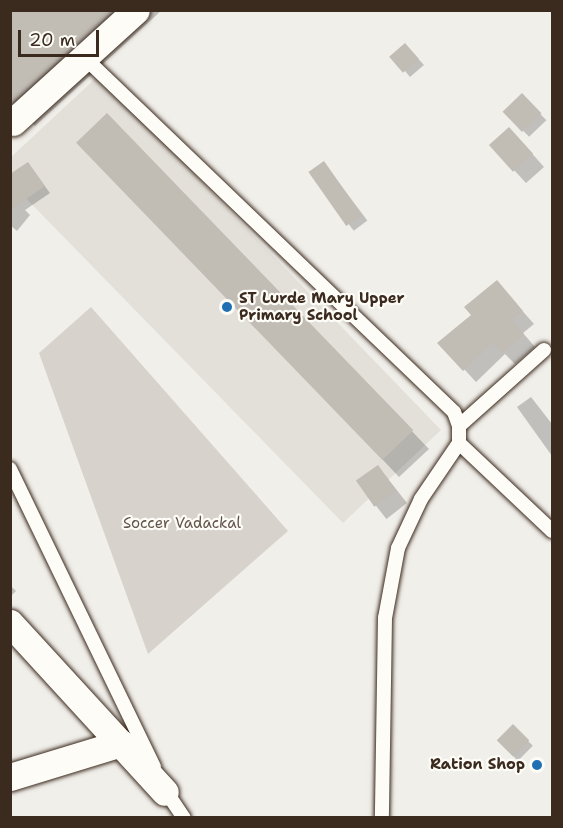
<!DOCTYPE html>
<html>
<head>
<meta charset="utf-8">
<style>
	body { margin:0 }
	#map { position:relative; width:563px; height:828px; overflow:hidden; background:#f1efea; font-family:"Shantell Sans",sans-serif }
	div>[style] { position:absolute }
	[style*='--x'] { left:calc(var(--x)*1px); top:calc(var(--y)*1px); width:calc(var(--w)*1px); rotate:calc(var(--a)*1deg) }
	.built>* { inset:0; background:#e3e0da }
	.green>* { inset:0; background:#d7d2cc }
	.shadow>* { inset:0; background:#0003; transform-origin:0 0 }
	.building>* { inset:0; background:#c1bcb4; transform-origin:0 0 }
	.roads { filter:drop-shadow(0 0 2px #3b2a1e) drop-shadow(0 0 2px #3b2a1e) }
	.lane>* { height:14px; margin:-7px; padding:0 7px; transform-origin:7px; border-radius:7px; background:#fdfcf7 }
	.street>* { height:27px; margin:-13.5px; padding:0 13.5px; transform-origin:13.5px; border-radius:13.5px; background:#fdfcf7 }
	.dots>* { width:16px; height:16px; translate:-50% -50%; box-sizing:border-box; border:3px solid #fdfcf7; border-radius:50% }
	span { translate:-50% -50%; white-space:nowrap; text-align:center; line-height:1.15; -webkit-text-stroke:4.5px #fdfcf7; paint-order:stroke }
	.poi-label { font-size:15px; color:#3b2a1e; font-weight:700 }
	.left { translate:0 -50%; text-align:left }
	.right { translate:-100% -50%; text-align:right }
	.park-label { font-size:15px; color:#62544a }
	.frame { position:absolute; inset:0; border:12px solid #3b2a1e; pointer-events:none }
	.scale { position:absolute; left:18px; top:30px; width:81px; height:27px; box-sizing:border-box; border:3px solid #3b2a1e; border-top:0; padding-left:8px; font-size:18px; line-height:21px; white-space:nowrap; color:#3b2a1e; -webkit-text-stroke:4px #fdfcf7; paint-order:stroke }
</style>
</head>
<body>
<div id="map">
	<div class="built">
		<div style="clip-path:polygon(99px 75px,441px 430px,343px 523px,11px 183px,11px 157px)"></div>
	</div>
	<div class="green">
		<div style="clip-path:polygon(91px 307px,288px 531px,148px 654px,39px 353px)"></div>
	</div>
	<div class="shadow">
		<div style="clip-path:polygon(10px 10px,162px 10px,35px 126px,10px 101px)"></div>
		<div style="clip-path:polygon(411px 51px,424px 65px,410px 77px,405px 71px)"></div>
		<div style="left:522px;top:95px;width:35px;height:24px;rotate:46deg"></div>
		<div style="clip-path:polygon(124px 132px,429px 449px,399px 477px,383px 460px)"></div>
		<div style="clip-path:polygon(521px 141px,544px 167px,526px 183px,491px 145px)"></div>
		<div style="left:324px;top:163px;width:72px;height:17px;rotate:53deg"></div>
		<div style="clip-path:polygon(28px 164px,50px 193px,25px 210px,30px 215px,17px 231px,10px 225px,10px 181px)"></div>
		<div style="clip-path:polygon(497px 282px,534px 324px,523px 333px,535px 347px,515px 364px,505px 354px,476px 382px,440px 343px,473px 315px)"></div>
		<div style="clip-path:polygon(531px 397px,552px 424px,552px 456px,517px 407px)"></div>
		<div style="left:378px;top:466px;width:47px;height:26px;rotate:52deg"></div>
		<div style="clip-path:polygon(10px 585px,16px 591px,10px 597px)"></div>
		<div style="left:513px;top:726px;width:28px;height:21px;rotate:45deg"></div>
	</div>
	<div class="building">
		<div style="clip-path:polygon(10px 10px,112px 10px,10px 103px)"></div>
		<div style="left:405px;top:43px;width:21px;height:21px;rotate:49deg"></div>
		<div style="left:522px;top:93px;width:28px;height:27px;rotate:46deg"></div>
		<div style="left:107px;top:113px;width:441px;height:43px;rotate:46deg"></div>
		<div style="left:509px;top:127px;width:36px;height:27px;rotate:48deg"></div>
		<div style="left:324px;top:161px;width:66px;height:19px;rotate:55deg"></div>
		<div style="clip-path:polygon(28px 162px,45px 186px,10px 210px,10px 174px)"></div>
		<div style="clip-path:polygon(497px 280px,523px 311px,512px 320px,524px 334px,502px 353px,493px 342px,463px 371px,437px 343px,471px 315px,464px 307px)"></div>
		<div style="left:378px;top:465px;width:32px;height:27px;rotate:55deg"></div>
		<div style="left:513px;top:724px;width:23px;height:23px;rotate:45deg"></div>
	</div>
	<div class="roads">
		<div class="lane">
			<div style="--x:85;--y:58;--w:511;--a:43.81"></div>
			<div style="--x:454;--y:412;--w:15;--a:70"></div>
			<div style="--x:459;--y:426;--w:17;--a:90"></div>
			<div style="--x:459;--y:443;--w:68;--a:124.2"></div>
			<div style="--x:421;--y:499;--w:54;--a:115.1"></div>
			<div style="--x:398;--y:548;--w:71;--a:100.5"></div>
			<div style="--x:385;--y:618;--w:200;--a:90.9"></div>
			<div style="--x:459;--y:426;--w:114;--a:-41.8"></div>
			<div style="--x:459;--y:443;--w:128;--a:43.4"></div>
			<div style="--x:10;--y:469;--w:331;--a:64.2"></div>
			<div style="--x:163;--y:787;--w:37;--a:56"></div>
		</div>
		<div class="street">
			<div style="--x:13;--y:122;--w:166;--a:-42.3"></div>
			<div style="--x:10;--y:623;--w:229;--a:47.5"></div>
			<div style="--x:10;--y:777;--w:116;--a:-17"></div>
		</div>
	</div>
	<div class="dots">
		<div style="left:227px;top:307px;background:#1f6fb2"></div>
		<div style="left:537px;top:765px;background:#1f6fb2"></div>
	</div>
	<div class="poi-label">
		<span class="left" style="left:239px;top:307px">ST Lurde Mary Upper<br>Primary School</span>
		<span class="right" style="left:525px;top:765px">Ration Shop</span>
	</div>
	<div class="park-label">
		<span style="left:182px;top:524px">Soccer Vadackal</span>
	</div>
	<div class="frame"></div>
	<div class="scale">20 m</div>
</div>
</body>
</html>
